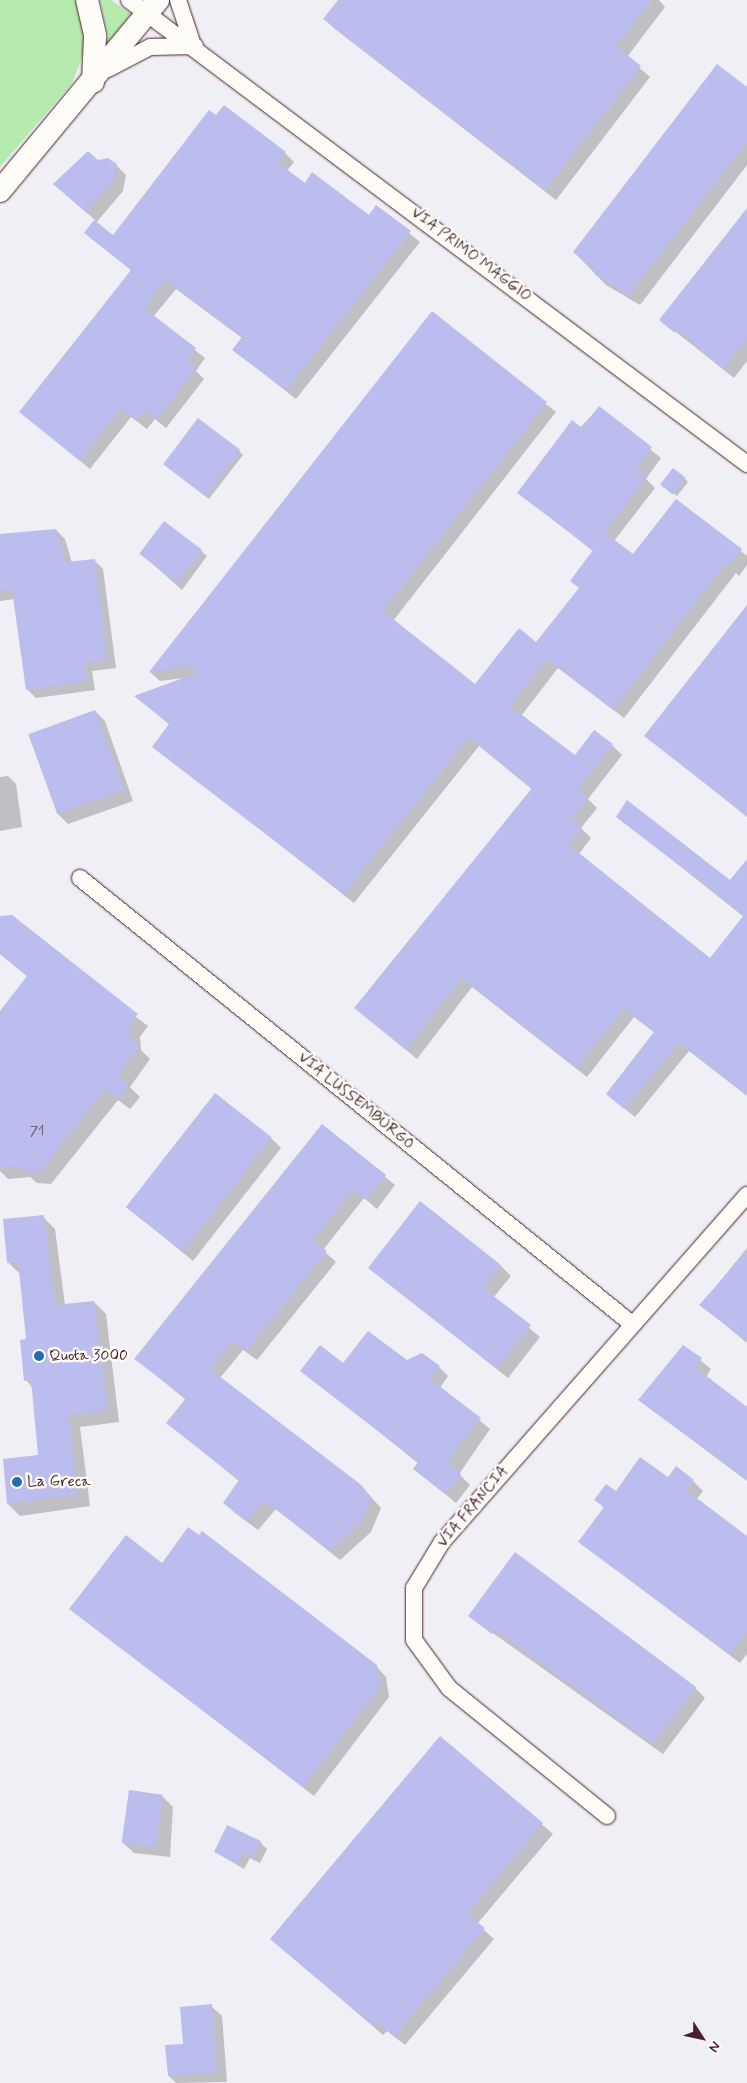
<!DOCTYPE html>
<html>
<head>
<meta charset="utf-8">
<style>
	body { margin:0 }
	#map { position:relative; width:747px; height:2083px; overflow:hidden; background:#f0eff5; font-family:Mynerve,sans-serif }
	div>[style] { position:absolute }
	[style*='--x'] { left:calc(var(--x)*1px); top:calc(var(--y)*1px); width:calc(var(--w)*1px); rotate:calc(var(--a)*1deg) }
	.green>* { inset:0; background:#b5ebad }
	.shadow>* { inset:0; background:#0003 }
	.building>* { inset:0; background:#bbbdef; transform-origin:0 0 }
	.roads { filter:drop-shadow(0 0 1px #4a1f2b) drop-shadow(0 0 1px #4a1f2b) }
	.street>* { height:16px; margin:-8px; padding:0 8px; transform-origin:8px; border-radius:8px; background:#fdfcf7 }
	.secondary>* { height:22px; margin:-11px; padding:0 11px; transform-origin:11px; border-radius:11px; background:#fdfcf7 }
	.dots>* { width:14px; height:14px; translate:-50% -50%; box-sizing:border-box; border:2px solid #fdfcf7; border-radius:50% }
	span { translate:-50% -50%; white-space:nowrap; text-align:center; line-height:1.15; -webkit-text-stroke:5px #fdfcf7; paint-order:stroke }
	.number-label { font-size:14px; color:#66465c }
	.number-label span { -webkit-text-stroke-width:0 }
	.street-label { font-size:16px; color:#4a1f2b }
	.poi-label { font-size:16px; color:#4a1f2b }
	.left { translate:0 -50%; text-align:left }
	.north { position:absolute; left:677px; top:2013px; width:50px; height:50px; -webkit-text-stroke:4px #fdfcf7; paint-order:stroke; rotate:125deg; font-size:14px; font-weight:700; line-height:20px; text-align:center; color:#4a1f2b }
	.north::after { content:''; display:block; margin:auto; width:18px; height:22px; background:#4a1f2b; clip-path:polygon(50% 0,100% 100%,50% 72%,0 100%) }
</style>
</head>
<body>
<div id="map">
	<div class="green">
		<div style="clip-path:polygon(0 0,78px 0,87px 45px,72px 83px,0 167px)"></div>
		<div style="clip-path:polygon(100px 0,111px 0,137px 18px,104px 54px,108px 35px)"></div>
	</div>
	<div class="shadow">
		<div style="clip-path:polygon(339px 0,659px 0,665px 7px,627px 57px,650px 77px,556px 200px,335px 29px,325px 19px)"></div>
		<div style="clip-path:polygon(747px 89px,747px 165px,640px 305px,606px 285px,574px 252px)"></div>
		<div style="clip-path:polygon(285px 153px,294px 162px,287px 171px,305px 185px,369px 216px,376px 207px,420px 242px,296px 399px,233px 350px,242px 338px,176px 289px,153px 317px,205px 358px,196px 371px,204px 379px,166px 428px,155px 419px,147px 429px,131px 417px,90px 469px,21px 412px,132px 271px,86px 233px,96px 221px,65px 194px,97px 161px,116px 165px,126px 175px,123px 191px,96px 223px,113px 237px)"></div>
		<div style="clip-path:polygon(747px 210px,747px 361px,734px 378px,661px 320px)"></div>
		<div style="clip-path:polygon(432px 313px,556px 412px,393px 621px,476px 685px,536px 644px,580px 589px,594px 552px,518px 492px,599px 408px,661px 458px,646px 479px,655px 488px,614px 541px,634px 556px,676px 500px,747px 556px,747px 565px,739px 576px,736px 573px,624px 718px,558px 668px,521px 716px,575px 757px,612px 745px,622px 755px,588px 799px,597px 808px,581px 828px,591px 838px,579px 854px,710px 959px,744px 917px,617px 816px,730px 881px,747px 861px,747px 1096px,689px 1051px,635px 1117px,607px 1094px,655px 1033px,634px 1017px,587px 1077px,472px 987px,417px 1059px,356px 1008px,533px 790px,479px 746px,354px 903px,154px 746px,170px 725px,136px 696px,184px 678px,160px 681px,150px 672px)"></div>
		<div style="clip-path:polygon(239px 451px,243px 455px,209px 499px,169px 468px)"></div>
		<div style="clip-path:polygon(685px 479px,688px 482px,677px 496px,665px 487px)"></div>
		<div style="clip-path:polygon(165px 522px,207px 556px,182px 590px,147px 559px)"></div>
		<div style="clip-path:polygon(56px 530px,65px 539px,72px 563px,94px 560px,103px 569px,116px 668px,92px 671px,95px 690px,36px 698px,27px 689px,15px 599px,0 601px,0 536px)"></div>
		<div style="clip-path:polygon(747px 607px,747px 817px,646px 736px)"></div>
		<div style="clip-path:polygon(95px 711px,105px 721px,133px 801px,68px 824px,57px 813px)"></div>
		<div style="clip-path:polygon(8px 776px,16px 784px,22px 827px,0 831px,0 777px)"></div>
		<div style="clip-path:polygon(0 917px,148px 1026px,140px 1037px,141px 1050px,150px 1059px,130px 1087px,140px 1097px,130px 1109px,118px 1100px,51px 1184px,37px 1183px,30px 1177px,8px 1179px,0 1171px,0 1013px,28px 977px,0 954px)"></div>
		<div style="clip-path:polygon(323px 1126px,395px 1185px,377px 1209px,364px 1198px,323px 1250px,336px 1262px,257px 1360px,243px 1350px,220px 1378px,360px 1485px,381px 1508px,371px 1532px,340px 1560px,276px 1509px,258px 1530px,235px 1513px,225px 1503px,240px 1482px,168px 1423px,186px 1400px,136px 1359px)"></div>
		<div style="clip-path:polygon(271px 1138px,281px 1148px,193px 1261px,127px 1207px)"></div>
		<div style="clip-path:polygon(43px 1217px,55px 1229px,65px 1305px,94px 1302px,106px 1314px,119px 1422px,80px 1427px,90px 1506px,20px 1516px,8px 1504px,4px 1460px,39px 1456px,33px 1388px,26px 1380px,28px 1340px,20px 1274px,8px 1262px)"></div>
		<div style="clip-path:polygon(747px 1248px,747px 1343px,701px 1305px)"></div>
		<div style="clip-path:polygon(501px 1266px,511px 1276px,493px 1298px,540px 1337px,508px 1378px,369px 1268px)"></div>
		<div style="clip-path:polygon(684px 1347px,711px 1369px,706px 1377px,747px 1408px,747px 1481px,639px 1400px)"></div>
		<div style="clip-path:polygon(406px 1362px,439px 1367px,448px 1376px,440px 1388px,490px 1429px,459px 1474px,470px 1485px,456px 1503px,415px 1469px,419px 1464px,302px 1370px)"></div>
		<div style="clip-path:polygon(668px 1479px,693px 1481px,703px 1491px,696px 1500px,747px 1537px,747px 1654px,740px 1663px,579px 1542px,604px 1508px,596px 1500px)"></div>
		<div style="clip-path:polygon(162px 1564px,376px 1666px,386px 1677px,389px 1697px,314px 1796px,71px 1609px)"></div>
		<div style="clip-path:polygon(469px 1616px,695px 1688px,705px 1698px,663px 1754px)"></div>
		<div style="clip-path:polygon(441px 1738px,553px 1834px,477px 1924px,494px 1939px,405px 2045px,387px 2031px,383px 2035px,272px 1939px)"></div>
		<div style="clip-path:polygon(162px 1796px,173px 1807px,170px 1857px,134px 1853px,123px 1843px)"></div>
		<div style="clip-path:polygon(260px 1842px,267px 1849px,260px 1863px,250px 1858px,244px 1869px,215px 1852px)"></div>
		<div style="clip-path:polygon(211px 2006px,222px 2016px,227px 2082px,176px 2083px,169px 2076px)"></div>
	</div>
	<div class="building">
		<div style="clip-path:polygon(338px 0,652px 0,616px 46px,641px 66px,545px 190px,323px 19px)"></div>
		<div style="clip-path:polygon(717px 64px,747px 87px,747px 142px,629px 295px,595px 275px,594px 269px,573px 252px)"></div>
		<div style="clip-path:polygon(224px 105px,286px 152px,277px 162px,305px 183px,312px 172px,369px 215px,376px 205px,411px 231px,286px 390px,232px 350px,242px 337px,166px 280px,144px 308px,196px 348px,187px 362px,196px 369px,156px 419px,145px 410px,137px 420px,121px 408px,80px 461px,19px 412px,131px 270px,84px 233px,94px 220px,113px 235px,209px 110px,216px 115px)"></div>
		<div style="clip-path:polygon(88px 151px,98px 160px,108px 158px,117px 164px,113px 180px,86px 212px,53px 184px)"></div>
		<div style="clip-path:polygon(747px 208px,747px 338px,723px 369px,678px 329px,675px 333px,659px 320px)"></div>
		<div style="clip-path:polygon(432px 311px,547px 402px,383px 611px,475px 684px,519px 628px,536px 642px,579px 588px,570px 581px,593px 550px,517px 493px,572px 420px,582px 428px,599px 406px,652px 447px,636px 469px,646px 477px,604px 532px,633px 554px,676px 499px,742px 549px,728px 567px,725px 564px,613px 710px,547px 659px,510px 706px,575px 755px,594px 730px,613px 744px,577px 790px,588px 797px,571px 819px,582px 827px,569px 845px,710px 958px,744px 915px,616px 817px,627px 800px,730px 880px,747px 859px,747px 1095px,679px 1042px,624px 1109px,606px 1094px,654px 1032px,624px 1008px,577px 1068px,462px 978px,406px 1050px,354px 1008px,532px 788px,469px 737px,344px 894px,152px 747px,169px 724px,134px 696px,194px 674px,192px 666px,149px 672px)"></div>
		<div style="left:198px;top:418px;width:53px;height:58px;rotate:37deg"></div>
		<div style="left:673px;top:468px;width:16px;height:21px;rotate:38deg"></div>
		<div style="left:164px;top:521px;width:48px;height:41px;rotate:37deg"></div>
		<div style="clip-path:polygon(56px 529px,66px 562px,95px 559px,107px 660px,84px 663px,87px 681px,26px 690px,12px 590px,0 591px,0 534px)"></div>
		<div style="clip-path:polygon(747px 605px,747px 816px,644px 736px)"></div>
		<div style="left:95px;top:710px;width:85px;height:71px;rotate:70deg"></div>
		<div style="clip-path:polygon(12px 915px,138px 1014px,129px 1025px,131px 1039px,140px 1046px,118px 1076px,129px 1084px,119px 1099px,106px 1089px,39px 1173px,25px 1172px,18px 1166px,0 1168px,0 1011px,27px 976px,0 954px,0 916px)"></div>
		<div style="left:215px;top:1093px;width:72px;height:145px;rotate:38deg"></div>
		<div style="clip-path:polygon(322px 1124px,386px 1175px,366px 1200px,353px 1190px,313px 1240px,327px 1251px,246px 1351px,233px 1341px,210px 1369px,360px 1484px,372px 1498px,361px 1522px,330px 1551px,265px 1501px,247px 1521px,223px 1503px,239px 1480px,166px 1423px,186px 1398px,134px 1359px)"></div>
		<div style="clip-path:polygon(420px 1201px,501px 1265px,483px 1288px,531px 1325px,497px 1369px,368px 1268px)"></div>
		<div style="clip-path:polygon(44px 1215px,55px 1305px,94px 1301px,108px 1410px,68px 1415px,78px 1494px,7px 1504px,3px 1459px,38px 1455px,31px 1380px,24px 1381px,20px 1340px,26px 1339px,18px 1261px,7px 1263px,3px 1219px)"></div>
		<div style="clip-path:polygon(747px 1251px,747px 1341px,699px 1305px)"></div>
		<div style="clip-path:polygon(368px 1331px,407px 1360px,422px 1353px,440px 1366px,430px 1379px,481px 1418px,452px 1455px,449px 1464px,461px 1474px,445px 1494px,413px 1469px,418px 1462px,300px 1371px,320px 1345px,343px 1363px)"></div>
		<div style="clip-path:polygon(683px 1345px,702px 1358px,696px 1368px,747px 1407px,747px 1480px,638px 1400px)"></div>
		<div style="clip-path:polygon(640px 1457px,668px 1477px,676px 1466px,694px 1480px,686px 1490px,747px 1536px,747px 1631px,730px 1654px,578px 1542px,604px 1507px,594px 1500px,606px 1484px,616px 1491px)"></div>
		<div style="clip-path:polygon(188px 1527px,199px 1535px,202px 1531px,377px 1665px,380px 1687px,303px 1787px,69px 1609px,126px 1535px,162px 1563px)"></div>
		<div style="clip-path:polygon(515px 1552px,696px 1687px,653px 1744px,495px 1629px,492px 1634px,468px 1616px)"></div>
		<div style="clip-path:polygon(440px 1736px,543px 1823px,467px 1914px,485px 1928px,394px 2036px,376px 2022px,373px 2026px,270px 1939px)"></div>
		<div style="left:129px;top:1790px;width:34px;height:53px;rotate:8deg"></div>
		<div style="clip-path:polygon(227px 1825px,261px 1841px,253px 1857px,243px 1852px,238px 1864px,214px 1852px)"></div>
		<div style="clip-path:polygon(212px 2004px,217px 2072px,168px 2076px,165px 2045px,183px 2044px,180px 2007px)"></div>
	</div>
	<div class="roads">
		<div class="street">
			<div style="--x:129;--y:0;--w:773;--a:36.9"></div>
			<div style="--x:178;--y:0;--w:44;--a:71.6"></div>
			<div style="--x:108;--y:69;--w:47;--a:-27.6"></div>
			<div style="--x:150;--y:47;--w:45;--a:-1.3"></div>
			<div style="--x:80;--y:878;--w:710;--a:38.94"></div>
			<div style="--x:607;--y:1816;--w:203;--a:-141"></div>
			<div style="--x:449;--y:1688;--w:59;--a:-126.1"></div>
			<div style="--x:414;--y:1640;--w:52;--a:-90"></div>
			<div style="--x:414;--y:1588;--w:54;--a:-58.7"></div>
			<div style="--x:442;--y:1542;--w:462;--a:-48.7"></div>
		</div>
		<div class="secondary">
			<div style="--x:87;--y:0;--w:37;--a:77"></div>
			<div style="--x:95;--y:36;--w:46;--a:92.5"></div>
			<div style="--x:0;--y:191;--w:248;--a:-50.4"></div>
		</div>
	</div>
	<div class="dots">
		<div style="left:39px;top:1356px;background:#1f6fb2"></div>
		<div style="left:17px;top:1482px;background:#1f6fb2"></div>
	</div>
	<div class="number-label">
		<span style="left:37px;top:1131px">71</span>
	</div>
	<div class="street-label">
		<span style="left:471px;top:255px;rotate:37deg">VIA PRIMO MAGGIO</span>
		<span style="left:356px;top:1101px;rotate:39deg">VIA LUSSEMBURGO</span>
		<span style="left:473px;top:1507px;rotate:-50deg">VIA FRANCIA</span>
	</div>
	<div class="poi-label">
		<span class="left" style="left:49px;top:1356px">Quota 3000</span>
		<span class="left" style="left:27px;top:1482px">La Greca</span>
	</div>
	<div class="north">N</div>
</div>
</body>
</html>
